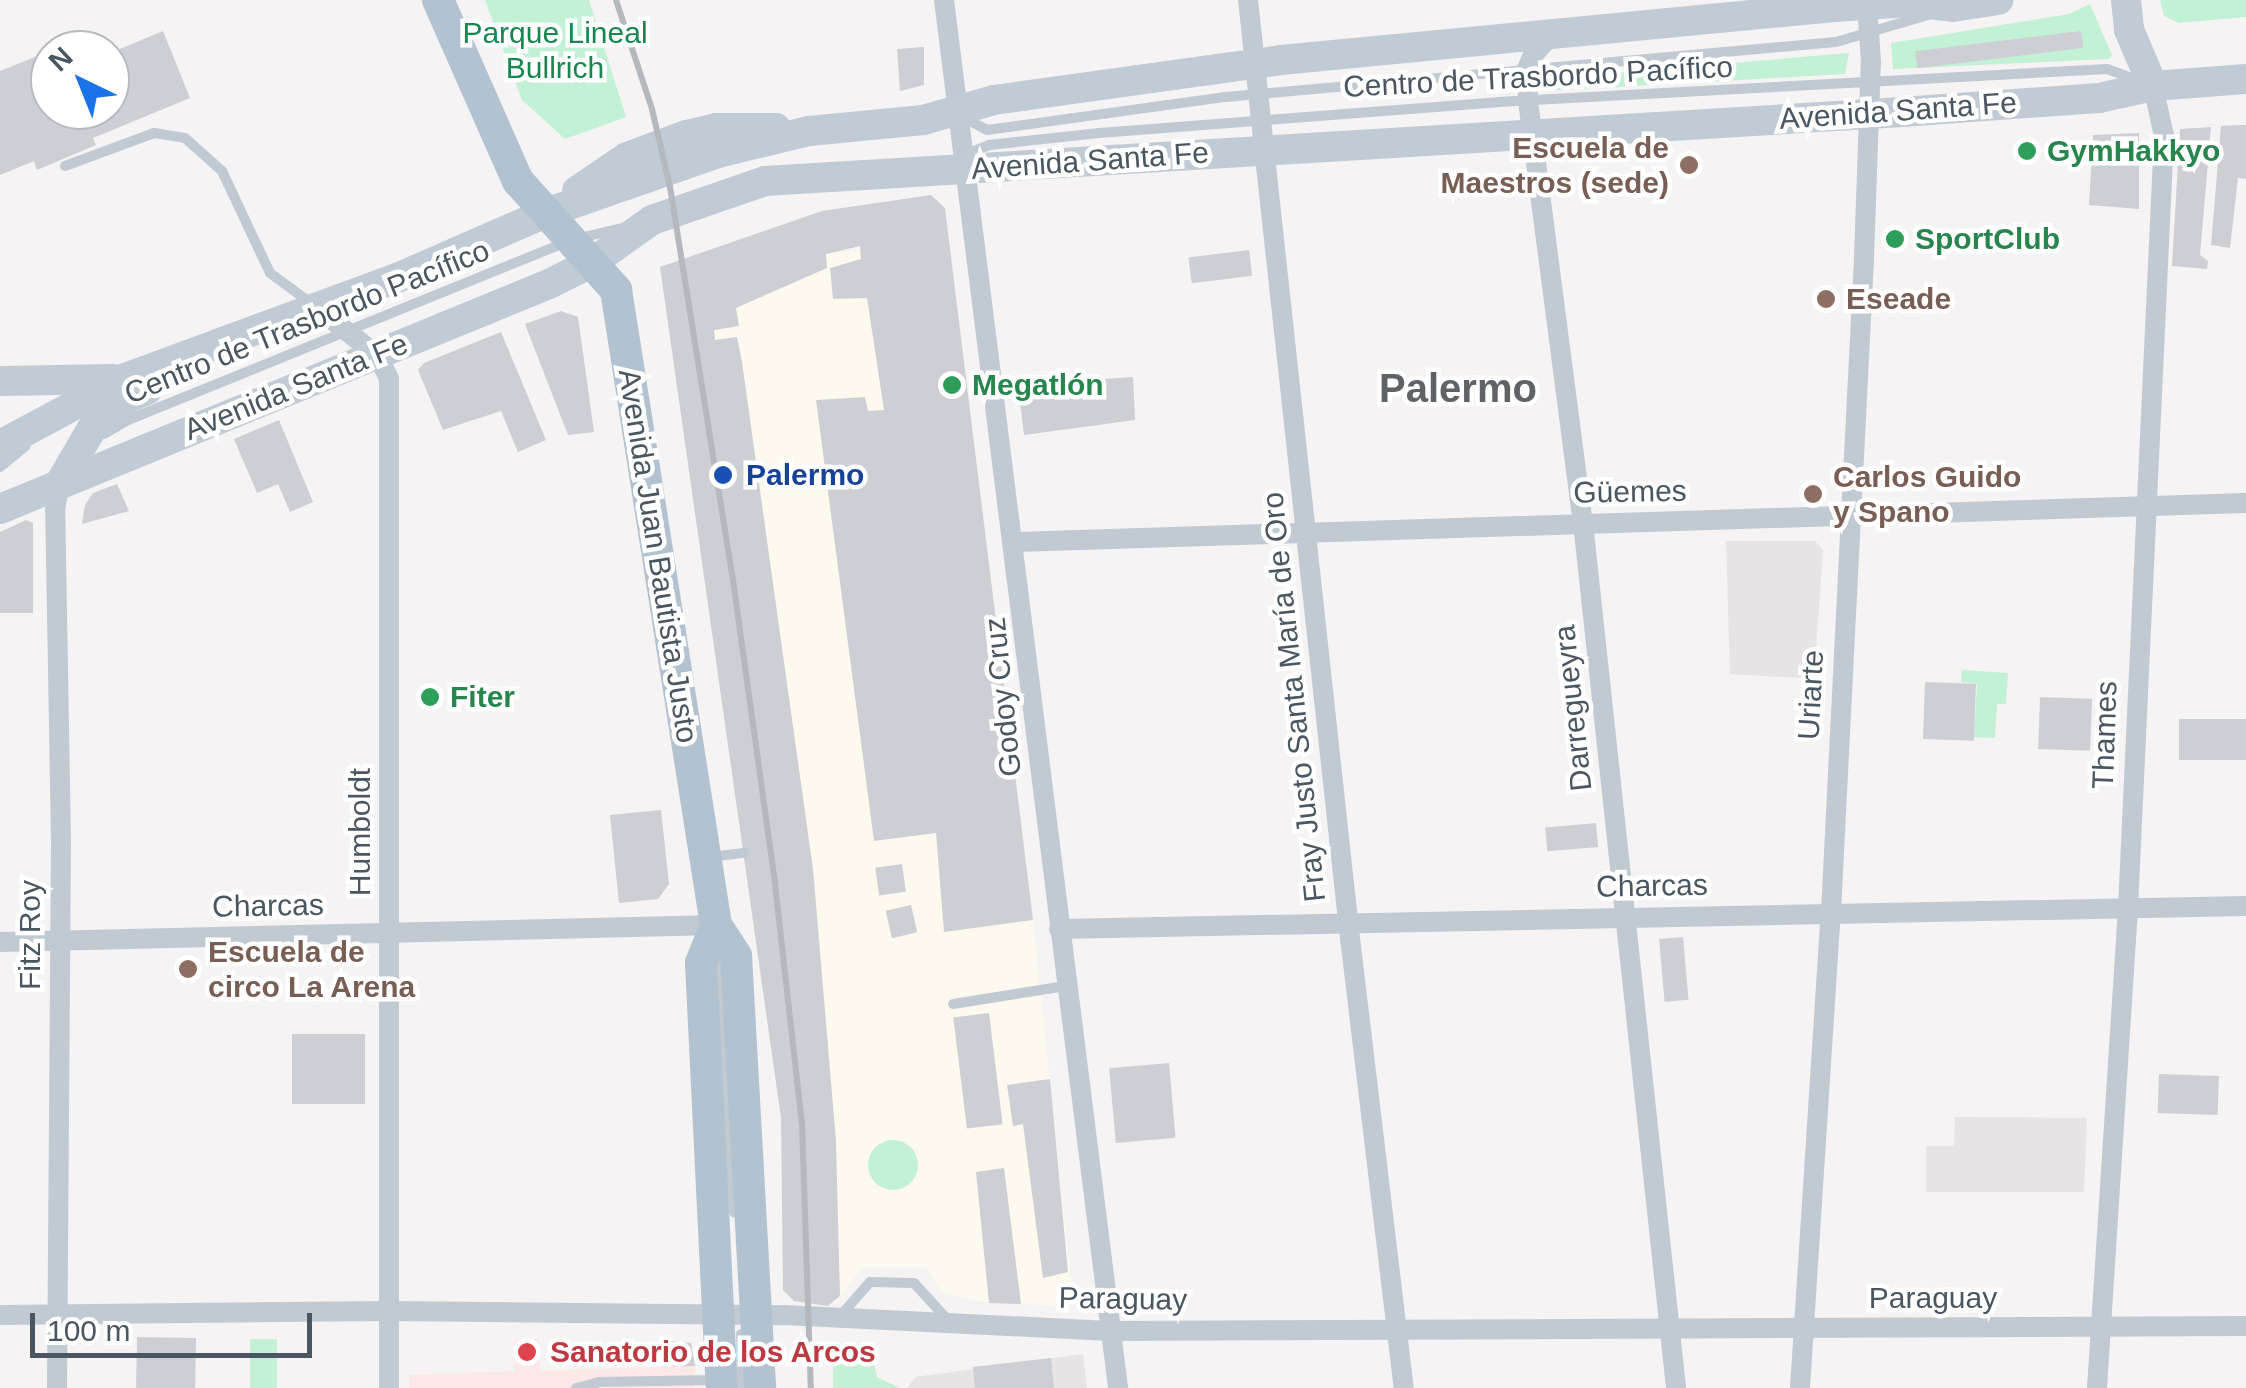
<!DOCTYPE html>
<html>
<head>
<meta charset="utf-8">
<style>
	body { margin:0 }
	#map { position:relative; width:2246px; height:1388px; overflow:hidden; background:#f5f3f3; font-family:Helvetica,sans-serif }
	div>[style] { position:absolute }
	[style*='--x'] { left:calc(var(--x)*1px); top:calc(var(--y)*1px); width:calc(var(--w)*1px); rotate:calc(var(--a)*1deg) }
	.commercial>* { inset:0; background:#fdf9ef }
	.education>* { inset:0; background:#e6e4e5 }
	.medical>* { inset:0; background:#fce8e6 }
	.green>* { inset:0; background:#c3f1d5; transform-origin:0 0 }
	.round { border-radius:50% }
	.building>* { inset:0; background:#cdcfd5; transform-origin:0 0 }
	.service>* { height:10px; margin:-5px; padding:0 5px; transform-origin:5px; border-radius:5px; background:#c1cad2 }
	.minor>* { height:20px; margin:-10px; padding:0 10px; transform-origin:10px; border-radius:10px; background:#c1cad2 }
	.secondary>* { height:30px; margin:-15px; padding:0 15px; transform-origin:15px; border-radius:15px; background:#c1cbd6 }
	.primary>* { height:32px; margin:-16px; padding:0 16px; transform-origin:16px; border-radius:16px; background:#b3c2d1 }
	.rail>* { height:6px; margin:-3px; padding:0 3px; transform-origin:3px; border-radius:3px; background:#b5b8bd }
	.dots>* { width:28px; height:28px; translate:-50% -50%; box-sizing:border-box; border:5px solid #fff; border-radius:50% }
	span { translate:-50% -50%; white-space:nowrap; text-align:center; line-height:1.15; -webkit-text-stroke:9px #fff; paint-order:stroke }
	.park-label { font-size:30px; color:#17864f }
	.street-label { font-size:30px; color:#4a5661 }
	.education-label { font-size:30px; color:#785e54; font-weight:700 }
	.right { translate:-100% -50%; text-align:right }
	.left { translate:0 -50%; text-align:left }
	.leisure-label { font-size:30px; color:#27864d; font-weight:700 }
	.transit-label { font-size:30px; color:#164399; font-weight:700 }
	.health-label { font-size:30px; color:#be3a42; font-weight:700 }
	.district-label { font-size:40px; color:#5f6368; font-weight:700 }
	.north { position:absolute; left:30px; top:30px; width:100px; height:100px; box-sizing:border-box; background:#fff; border:2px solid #b7bbc0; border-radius:50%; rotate:317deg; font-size:28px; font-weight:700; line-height:40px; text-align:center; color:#4a5661 }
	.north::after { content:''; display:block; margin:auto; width:35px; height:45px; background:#1a73e8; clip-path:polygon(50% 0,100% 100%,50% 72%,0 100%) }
	.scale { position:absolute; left:30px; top:1313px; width:282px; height:45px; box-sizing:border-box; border:5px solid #4a5661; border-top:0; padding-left:12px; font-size:30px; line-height:35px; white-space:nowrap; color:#4a5661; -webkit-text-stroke:8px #fff; paint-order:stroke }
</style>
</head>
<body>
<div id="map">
	<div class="commercial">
		<div style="clip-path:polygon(948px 238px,1033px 920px,1072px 1292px,1063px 1306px,989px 1303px,942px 1293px,926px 1267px,863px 1267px,835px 1303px,828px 1306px,794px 1301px,783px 1290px,781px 1118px,761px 966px,714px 330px,738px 326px,736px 308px,827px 268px,826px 254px)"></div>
	</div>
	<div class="education">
		<div style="clip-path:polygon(1726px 541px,1815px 541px,1823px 550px,1814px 679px,1730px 674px)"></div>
		<div style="clip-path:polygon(1955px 1117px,2087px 1118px,2084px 1192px,1926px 1192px,1926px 1146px,1954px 1146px)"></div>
		<div style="clip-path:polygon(1083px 1354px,1087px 1388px,907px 1388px,915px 1377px)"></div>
	</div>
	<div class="medical">
		<div style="clip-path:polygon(515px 1339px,539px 1339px,540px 1371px,695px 1366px,695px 1388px,409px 1388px,409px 1375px,514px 1371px)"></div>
	</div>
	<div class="green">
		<div style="clip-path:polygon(485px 0,589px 0,626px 117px,565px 139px,522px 100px)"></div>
		<div style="clip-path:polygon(2160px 0,2246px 0,2246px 17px,2179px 23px,2164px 16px)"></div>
		<div style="clip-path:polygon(2090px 4px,2112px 55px,2109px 59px,1893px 69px,1891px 43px,2069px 14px)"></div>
		<div style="clip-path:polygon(1849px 53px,1845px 74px,1544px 91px,1544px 79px)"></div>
		<div style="clip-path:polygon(1962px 670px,2008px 673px,2006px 704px,1997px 704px,1995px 738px,1974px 737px,1977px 684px,1961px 682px)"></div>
		<div class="round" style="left:868px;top:1140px;width:50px;height:50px"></div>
		<div style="left:250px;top:1339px;width:27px;height:49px"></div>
		<div style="clip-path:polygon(833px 1344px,874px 1364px,877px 1377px,900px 1388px,833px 1388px)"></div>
	</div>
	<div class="building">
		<div style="clip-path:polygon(163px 31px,190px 98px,93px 138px,96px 145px,37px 170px,34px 161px,0 175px,0 71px,50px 51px,50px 110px,110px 110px,110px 53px)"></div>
		<div style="left:2081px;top:31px;width:17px;height:167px;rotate:83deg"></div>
		<div style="clip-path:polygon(924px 47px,924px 85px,900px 91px,897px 49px)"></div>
		<div style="clip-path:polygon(2241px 125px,2246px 125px,2246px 179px,2238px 178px,2230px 248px,2211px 245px,2221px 126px)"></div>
		<div style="clip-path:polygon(2211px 127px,2200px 255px,2208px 261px,2207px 269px,2172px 266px,2180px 129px)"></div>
		<div style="clip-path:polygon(2139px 133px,2139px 209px,2089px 205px,2093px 135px)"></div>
		<div style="clip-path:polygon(931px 195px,945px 208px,1033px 920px,944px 932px,936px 833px,874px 841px,816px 400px,865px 397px,868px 411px,884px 410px,867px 298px,833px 299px,830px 268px,861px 259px,860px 246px,826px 254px,827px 268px,736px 308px,739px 326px,714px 330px,715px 340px,737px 337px,742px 362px,813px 869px,836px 1141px,840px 1296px,828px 1306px,794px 1301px,783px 1290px,781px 1118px,660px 267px,822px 211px)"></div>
		<div style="left:1249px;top:250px;width:26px;height:61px;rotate:83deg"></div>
		<div style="clip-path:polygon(561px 311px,578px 317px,594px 432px,568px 435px,525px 324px)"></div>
		<div style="clip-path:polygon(501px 332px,546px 440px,518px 452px,501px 411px,443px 430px,418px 370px,424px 363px)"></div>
		<div style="clip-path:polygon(1133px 377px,1135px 420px,1024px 435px,1018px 385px)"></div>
		<div style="clip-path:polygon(279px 420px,313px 502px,290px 512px,278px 484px,257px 493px,234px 439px)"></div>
		<div style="clip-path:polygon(117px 484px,129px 511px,82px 524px,85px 505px,93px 493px)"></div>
		<div style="clip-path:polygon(26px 520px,33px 523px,33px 613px,0 613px,0 532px)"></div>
		<div style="left:1925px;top:682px;width:51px;height:57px;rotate:2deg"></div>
		<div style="left:2040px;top:697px;width:52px;height:52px;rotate:2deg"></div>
		<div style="left:2179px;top:719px;width:67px;height:41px"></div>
		<div style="clip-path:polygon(661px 810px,669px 884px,658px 899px,619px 903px,610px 815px)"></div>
		<div style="left:1596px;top:823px;width:24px;height:51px;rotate:85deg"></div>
		<div style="left:902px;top:864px;width:28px;height:27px;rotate:82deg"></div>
		<div style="left:911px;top:905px;width:28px;height:26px;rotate:77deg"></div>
		<div style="left:1683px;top:937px;width:63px;height:24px;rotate:85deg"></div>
		<div style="left:989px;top:1013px;width:112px;height:36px;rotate:83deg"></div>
		<div style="left:292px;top:1034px;width:73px;height:70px"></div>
		<div style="left:1169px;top:1063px;width:75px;height:60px;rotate:85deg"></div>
		<div style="left:2159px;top:1074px;width:60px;height:39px;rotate:2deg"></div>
		<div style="clip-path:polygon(1050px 1079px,1068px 1272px,1043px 1278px,1023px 1124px,1013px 1126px,1007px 1085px)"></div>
		<div style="clip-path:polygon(1004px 1168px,1021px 1304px,989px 1303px,976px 1172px)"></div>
		<div style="left:137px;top:1337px;width:59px;height:51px;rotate:1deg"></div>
		<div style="clip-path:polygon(660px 1340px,691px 1343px,695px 1366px,661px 1367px)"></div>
		<div style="clip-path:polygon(1051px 1358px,1054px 1388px,975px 1388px,973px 1367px)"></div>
	</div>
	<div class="service">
		<div style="--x:962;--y:117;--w:28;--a:27"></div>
		<div style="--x:987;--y:130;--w:241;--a:-7.9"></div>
		<div style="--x:1226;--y:97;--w:612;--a:-5.15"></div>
		<div style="--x:1836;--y:42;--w:96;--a:-16.4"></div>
		<div style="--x:961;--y:156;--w:30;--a:-21"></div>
		<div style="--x:989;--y:145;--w:111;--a:-6.2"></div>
		<div style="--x:1099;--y:133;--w:400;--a:-4.4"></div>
		<div style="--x:1498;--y:102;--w:610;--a:-3.1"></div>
		<div style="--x:2107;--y:69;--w:33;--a:20"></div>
		<div style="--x:65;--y:166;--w:95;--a:-20.3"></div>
		<div style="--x:154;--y:133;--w:31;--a:9"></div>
		<div style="--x:185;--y:138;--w:50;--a:41.7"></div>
		<div style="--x:222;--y:171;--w:113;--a:64.8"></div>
		<div style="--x:270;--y:273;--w:52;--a:36.4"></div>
		<div style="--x:580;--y:238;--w:43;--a:-13.4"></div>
		<div style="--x:104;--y:434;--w:28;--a:-30"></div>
		<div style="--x:128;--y:420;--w:471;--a:-22.1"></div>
		<div style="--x:0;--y:467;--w:33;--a:-39"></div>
		<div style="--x:710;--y:857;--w:34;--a:-7"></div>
		<div style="--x:717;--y:955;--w:258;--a:86.2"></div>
		<div style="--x:953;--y:1004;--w:114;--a:-9.1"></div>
		<div style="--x:841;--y:1315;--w:44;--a:-48.7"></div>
		<div style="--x:870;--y:1282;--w:44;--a:1.3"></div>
		<div style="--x:914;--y:1283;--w:50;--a:47.4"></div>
		<div style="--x:741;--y:1334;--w:54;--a:88.9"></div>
		<div style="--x:576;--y:1388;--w:25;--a:-14"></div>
		<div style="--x:600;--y:1382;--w:115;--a:-1"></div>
	</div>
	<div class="minor">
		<div style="--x:944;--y:0;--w:1399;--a:82.85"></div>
		<div style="--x:1248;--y:0;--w:926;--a:83.8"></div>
		<div style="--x:1348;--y:921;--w:470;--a:83.2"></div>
		<div style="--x:1552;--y:34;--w:28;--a:132"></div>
		<div style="--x:1533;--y:55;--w:17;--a:114"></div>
		<div style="--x:1526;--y:71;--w:30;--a:86"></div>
		<div style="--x:1528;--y:101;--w:426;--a:82.6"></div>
		<div style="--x:1583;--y:523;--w:870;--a:83.86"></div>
		<div style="--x:317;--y:308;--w:76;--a:38.1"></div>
		<div style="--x:377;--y:355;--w:27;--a:63"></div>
		<div style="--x:389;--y:379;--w:1009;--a:90"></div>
		<div style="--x:1015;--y:542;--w:1232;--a:-1.81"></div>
		<div style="--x:1059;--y:929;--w:1187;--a:-1.11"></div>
		<div style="--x:0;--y:942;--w:716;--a:-1.36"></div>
		<div style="--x:0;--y:1315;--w:389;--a:-0.6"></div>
		<div style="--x:389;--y:1311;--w:395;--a:0.6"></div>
		<div style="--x:784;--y:1315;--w:326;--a:2.8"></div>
		<div style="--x:1110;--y:1331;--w:1136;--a:-0.25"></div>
		<div style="--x:57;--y:1388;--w:546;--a:-89.58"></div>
		<div style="--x:61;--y:842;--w:333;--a:-91"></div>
		<div style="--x:55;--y:509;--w:26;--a:-79"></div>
		<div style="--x:1800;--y:1388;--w:477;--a:-86.3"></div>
		<div style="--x:1831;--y:912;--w:655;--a:-87.11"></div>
		<div style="--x:1864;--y:258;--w:196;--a:-88"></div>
		<div style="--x:1871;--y:62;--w:58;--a:-93.9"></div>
		<div style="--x:2097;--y:1388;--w:481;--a:-86.3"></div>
		<div style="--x:2128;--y:908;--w:773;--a:-87.33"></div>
		<div style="--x:2164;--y:136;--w:51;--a:-102.4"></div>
	</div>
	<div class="secondary">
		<div style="--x:2126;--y:0;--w:30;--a:84"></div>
		<div style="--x:2129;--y:30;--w:61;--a:66.8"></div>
		<div style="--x:577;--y:191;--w:60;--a:-34.2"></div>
		<div style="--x:627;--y:157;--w:63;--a:-20.4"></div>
		<div style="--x:686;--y:135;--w:31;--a:-13"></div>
		<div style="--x:716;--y:128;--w:60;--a:0"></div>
		<div style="--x:0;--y:381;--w:113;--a:-1"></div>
		<div style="--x:0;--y:445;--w:142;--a:-28.2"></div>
		<div style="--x:125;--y:378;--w:290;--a:-20.2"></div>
		<div style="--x:397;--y:278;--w:163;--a:-23.6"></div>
		<div style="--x:546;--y:213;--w:182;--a:-19.2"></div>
		<div style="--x:718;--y:153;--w:94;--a:-13.6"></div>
		<div style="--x:809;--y:131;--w:115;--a:-5.5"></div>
		<div style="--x:923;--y:120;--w:74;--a:-15.7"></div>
		<div style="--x:994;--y:100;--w:290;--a:-7.9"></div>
		<div style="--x:1281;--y:60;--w:556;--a:-5.47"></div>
		<div style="--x:1834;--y:7;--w:76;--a:-3.8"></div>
		<div style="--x:1910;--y:2;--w:43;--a:6.6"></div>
		<div style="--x:1953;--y:7;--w:46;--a:-8.8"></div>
		<div style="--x:60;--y:483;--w:67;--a:-59.6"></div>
		<div style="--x:94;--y:425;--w:43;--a:-38.5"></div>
		<div style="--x:128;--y:398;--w:21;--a:-23"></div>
		<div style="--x:0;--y:509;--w:593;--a:-22.29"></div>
		<div style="--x:549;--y:284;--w:49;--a:-26.6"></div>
		<div style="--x:593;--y:262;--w:72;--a:-35.4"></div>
		<div style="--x:652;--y:220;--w:120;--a:-19"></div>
		<div style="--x:765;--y:181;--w:1139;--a:-3.47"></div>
		<div style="--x:1902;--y:112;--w:197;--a:-4.1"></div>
		<div style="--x:2099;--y:98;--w:55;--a:-12.5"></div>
		<div style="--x:2153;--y:86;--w:93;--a:-4.3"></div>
	</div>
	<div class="primary">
		<div style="--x:438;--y:0;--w:198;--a:66.2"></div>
		<div style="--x:518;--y:181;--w:147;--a:48"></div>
		<div style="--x:616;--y:290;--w:643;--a:81.05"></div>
		<div style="--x:716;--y:925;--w:37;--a:57"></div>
		<div style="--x:736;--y:956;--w:433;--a:86.8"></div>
		<div style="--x:716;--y:925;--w:41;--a:111.5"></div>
		<div style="--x:701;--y:963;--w:426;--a:87.2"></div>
	</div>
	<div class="rail">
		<div style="--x:616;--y:0;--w:115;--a:71.7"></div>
		<div style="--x:652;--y:109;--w:80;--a:77"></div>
		<div style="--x:670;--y:187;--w:398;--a:80.9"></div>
		<div style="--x:733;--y:580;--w:307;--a:82.1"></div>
		<div style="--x:775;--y:884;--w:241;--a:83.6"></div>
		<div style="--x:802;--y:1123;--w:265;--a:88.1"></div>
	</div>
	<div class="dots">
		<div style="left:2027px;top:151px;background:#2e9e5b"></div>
		<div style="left:1689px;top:165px;background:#8d6e63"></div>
		<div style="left:1895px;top:239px;background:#2e9e5b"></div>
		<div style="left:1826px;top:299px;background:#8d6e63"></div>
		<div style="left:952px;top:385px;background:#2e9e5b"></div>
		<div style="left:723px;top:475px;background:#1a4fb4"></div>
		<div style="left:1813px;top:494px;background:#8d6e63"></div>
		<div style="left:430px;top:697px;background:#2e9e5b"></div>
		<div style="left:188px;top:969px;background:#8d6e63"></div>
		<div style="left:527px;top:1352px;background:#e0444e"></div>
	</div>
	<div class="park-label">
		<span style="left:555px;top:50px">Parque Lineal<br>Bullrich</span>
	</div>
	<div class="street-label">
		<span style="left:1538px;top:77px;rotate:-3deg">Centro de Trasbordo Pacífico</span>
		<span style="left:1898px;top:111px;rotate:-4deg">Avenida Santa Fe</span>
		<span style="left:1090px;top:161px;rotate:-4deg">Avenida Santa Fe</span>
		<span style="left:307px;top:322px;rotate:-22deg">Centro de Trasbordo Pacífico</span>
		<span style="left:296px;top:387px;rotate:-22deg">Avenida Santa Fe</span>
		<span style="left:1630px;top:492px;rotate:-1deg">Güemes</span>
		<span style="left:658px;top:556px;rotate:81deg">Avenida Juan Bautista Justo</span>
		<span style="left:1811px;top:695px;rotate:-87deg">Uriarte</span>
		<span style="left:1003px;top:697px;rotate:-96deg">Godoy Cruz</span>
		<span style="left:1294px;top:697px;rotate:-96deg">Fray Justo Santa María de Oro</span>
		<span style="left:1573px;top:708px;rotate:-96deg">Darregueyra</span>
		<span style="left:2105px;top:735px;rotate:-88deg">Thames</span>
		<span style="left:360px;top:832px;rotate:-90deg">Humboldt</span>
		<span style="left:1652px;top:886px;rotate:-1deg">Charcas</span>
		<span style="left:268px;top:906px;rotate:-1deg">Charcas</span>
		<span style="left:30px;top:935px;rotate:-90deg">Fitz Roy</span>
		<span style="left:1933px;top:1298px">Paraguay</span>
		<span style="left:1123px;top:1299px;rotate:1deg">Paraguay</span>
	</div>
	<div class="education-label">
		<span class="right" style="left:1669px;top:165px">Escuela de<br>Maestros (sede)</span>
		<span class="left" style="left:1846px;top:299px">Eseade</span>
		<span class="left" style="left:1833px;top:494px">Carlos Guido<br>y Spano</span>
		<span class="left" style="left:208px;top:969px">Escuela de<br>circo La Arena</span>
	</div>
	<div class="leisure-label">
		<span class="left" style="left:2047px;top:151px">GymHakkyo</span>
		<span class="left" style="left:1915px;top:239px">SportClub</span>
		<span class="left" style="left:972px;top:385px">Megatlón</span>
		<span class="left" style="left:450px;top:697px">Fiter</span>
	</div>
	<div class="transit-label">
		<span class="left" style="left:746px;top:475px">Palermo</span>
	</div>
	<div class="health-label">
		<span class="left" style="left:550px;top:1352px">Sanatorio de los Arcos</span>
	</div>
	<div class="district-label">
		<span style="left:1458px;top:388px">Palermo</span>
	</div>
	<div class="north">N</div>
	<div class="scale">100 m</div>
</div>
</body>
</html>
